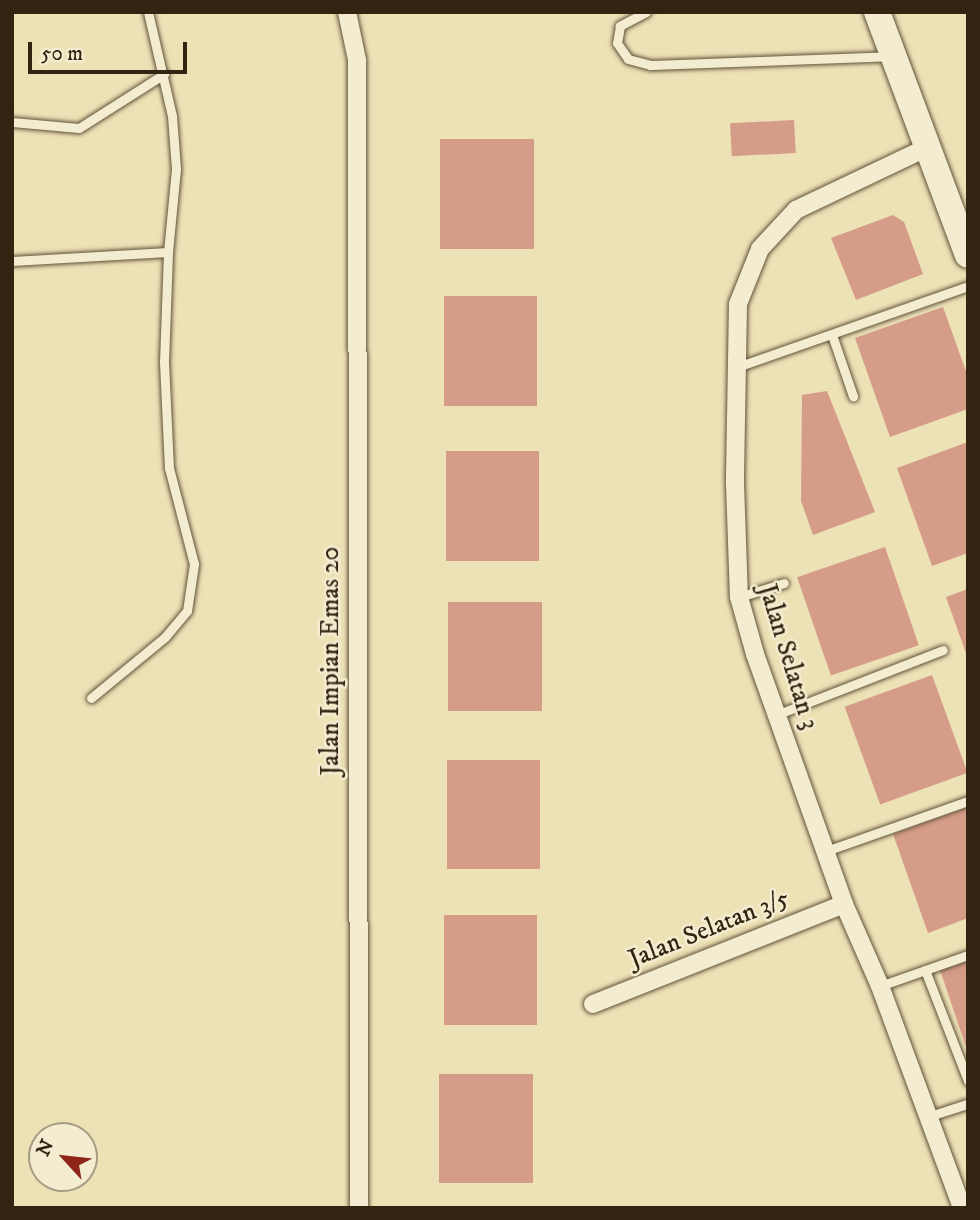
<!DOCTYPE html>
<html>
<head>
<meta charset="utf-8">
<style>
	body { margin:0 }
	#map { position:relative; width:980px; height:1220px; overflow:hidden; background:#ede1b6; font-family:"IM FELL DW Pica",serif }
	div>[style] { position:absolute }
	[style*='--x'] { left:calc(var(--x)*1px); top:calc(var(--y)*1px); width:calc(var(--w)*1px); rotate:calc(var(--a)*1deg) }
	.building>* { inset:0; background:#d59c88; transform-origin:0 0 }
	.roads { filter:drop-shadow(0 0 2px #61533a) drop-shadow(0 0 2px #61533a) }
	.lane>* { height:9px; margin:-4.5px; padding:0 4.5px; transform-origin:4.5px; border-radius:4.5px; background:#f3ecd0 }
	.street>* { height:18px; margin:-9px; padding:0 9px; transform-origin:9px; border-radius:9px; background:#f3ecd0 }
	.secondary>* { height:26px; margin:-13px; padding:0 13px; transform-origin:13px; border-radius:13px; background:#f3ecd0 }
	span { translate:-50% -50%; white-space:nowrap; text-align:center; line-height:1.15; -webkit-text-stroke:5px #f3ecd0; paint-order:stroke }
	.street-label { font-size:26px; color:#322410 }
	.frame { position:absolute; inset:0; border:14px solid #322410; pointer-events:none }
	.north { position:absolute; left:28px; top:1122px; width:70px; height:70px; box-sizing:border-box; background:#f3ecd0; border:2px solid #a69c83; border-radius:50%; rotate:297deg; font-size:19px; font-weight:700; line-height:28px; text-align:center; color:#322410 }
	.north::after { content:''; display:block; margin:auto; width:24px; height:32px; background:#8f2418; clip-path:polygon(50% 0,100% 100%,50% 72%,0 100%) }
	.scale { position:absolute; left:28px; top:42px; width:159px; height:32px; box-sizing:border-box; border:4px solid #322410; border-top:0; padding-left:9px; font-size:21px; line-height:24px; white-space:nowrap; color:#322410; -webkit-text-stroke:5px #f3ecd0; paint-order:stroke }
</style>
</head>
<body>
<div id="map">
	<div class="building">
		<div style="left:794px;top:120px;width:33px;height:64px;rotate:87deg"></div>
		<div style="left:534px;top:139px;width:110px;height:94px;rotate:90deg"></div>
		<div style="clip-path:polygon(893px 215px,904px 222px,923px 274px,856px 300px,831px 238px)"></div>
		<div style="left:537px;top:296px;width:110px;height:93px;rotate:90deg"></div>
		<div style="clip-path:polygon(943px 307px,968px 377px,968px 409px,890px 437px,855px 338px)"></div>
		<div style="clip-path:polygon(827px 391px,875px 512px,813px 535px,801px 501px,802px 395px)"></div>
		<div style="clip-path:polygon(968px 442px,968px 553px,932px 566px,897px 468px)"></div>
		<div style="left:446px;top:451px;width:93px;height:110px"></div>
		<div style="left:885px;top:547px;width:104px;height:93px;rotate:71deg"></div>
		<div style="clip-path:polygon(968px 589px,968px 656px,967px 656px,946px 597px)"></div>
		<div style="left:542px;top:602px;width:109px;height:94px;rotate:90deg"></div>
		<div style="left:932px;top:675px;width:104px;height:93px;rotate:70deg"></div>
		<div style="left:540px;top:760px;width:109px;height:93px;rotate:90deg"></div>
		<div style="clip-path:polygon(968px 807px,968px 918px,928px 933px,893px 834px)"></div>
		<div style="left:444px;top:915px;width:93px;height:110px"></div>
		<div style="clip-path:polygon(968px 957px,968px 1050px,967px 1050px,939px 967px)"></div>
		<div style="left:533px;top:1074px;width:109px;height:94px;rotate:90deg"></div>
	</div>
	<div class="roads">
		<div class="lane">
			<div style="--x:646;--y:12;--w:30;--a:152"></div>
			<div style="--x:620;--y:26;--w:17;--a:100"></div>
			<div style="--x:617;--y:43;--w:19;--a:55"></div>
			<div style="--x:628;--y:59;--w:23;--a:15"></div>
			<div style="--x:650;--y:65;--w:241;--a:-2.1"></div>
			<div style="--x:12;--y:122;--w:67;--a:5.1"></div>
			<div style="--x:79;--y:128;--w:101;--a:-32.4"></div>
			<div style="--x:12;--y:261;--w:156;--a:-3.3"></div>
			<div style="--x:168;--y:252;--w:83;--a:-84.5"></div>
			<div style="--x:176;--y:169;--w:53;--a:-94.3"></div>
			<div style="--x:172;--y:116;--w:107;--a:-103"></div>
			<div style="--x:832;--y:335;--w:65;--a:71"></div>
			<div style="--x:737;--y:367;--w:245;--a:-19.3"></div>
			<div style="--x:739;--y:597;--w:47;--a:-17.3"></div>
			<div style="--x:91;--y:698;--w:96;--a:-39.5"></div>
			<div style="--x:165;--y:637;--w:34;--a:-50"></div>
			<div style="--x:187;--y:611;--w:48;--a:-81.5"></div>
			<div style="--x:194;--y:564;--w:99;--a:-104.6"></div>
			<div style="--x:169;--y:468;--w:106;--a:-92.7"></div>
			<div style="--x:164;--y:362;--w:110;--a:-87.9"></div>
			<div style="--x:776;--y:715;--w:179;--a:-21.3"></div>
			<div style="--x:826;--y:851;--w:151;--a:-19.4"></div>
			<div style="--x:925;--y:970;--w:119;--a:68.8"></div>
			<div style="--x:880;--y:986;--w:93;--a:-19.4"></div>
			<div style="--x:930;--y:1116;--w:40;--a:-18"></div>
		</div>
		<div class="street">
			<div style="--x:347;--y:12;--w:49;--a:78.2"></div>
			<div style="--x:357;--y:60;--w:1148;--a:89.9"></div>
			<div style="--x:926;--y:148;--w:144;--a:154.5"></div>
			<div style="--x:796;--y:210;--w:53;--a:132.7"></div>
			<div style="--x:760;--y:249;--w:59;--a:111.8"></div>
			<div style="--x:738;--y:304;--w:180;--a:91"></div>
			<div style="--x:735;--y:484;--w:113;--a:88"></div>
			<div style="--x:739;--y:597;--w:59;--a:74.3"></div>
			<div style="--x:755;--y:654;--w:265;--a:70.4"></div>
			<div style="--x:844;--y:904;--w:90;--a:66.3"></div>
			<div style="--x:880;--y:986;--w:237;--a:69.7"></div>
			<div style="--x:593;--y:1004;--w:270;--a:-21.7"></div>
		</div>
		<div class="secondary">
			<div style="--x:877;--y:12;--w:259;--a:69.5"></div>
		</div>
	</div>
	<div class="street-label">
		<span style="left:788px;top:657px;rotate:73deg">Jalan Selatan 3</span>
		<span style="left:331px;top:661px;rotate:-90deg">Jalan Impian Emas 20</span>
		<span style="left:709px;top:929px;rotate:-22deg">Jalan Selatan 3/5</span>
	</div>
	<div class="frame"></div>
	<div class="north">N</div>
	<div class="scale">50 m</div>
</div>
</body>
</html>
